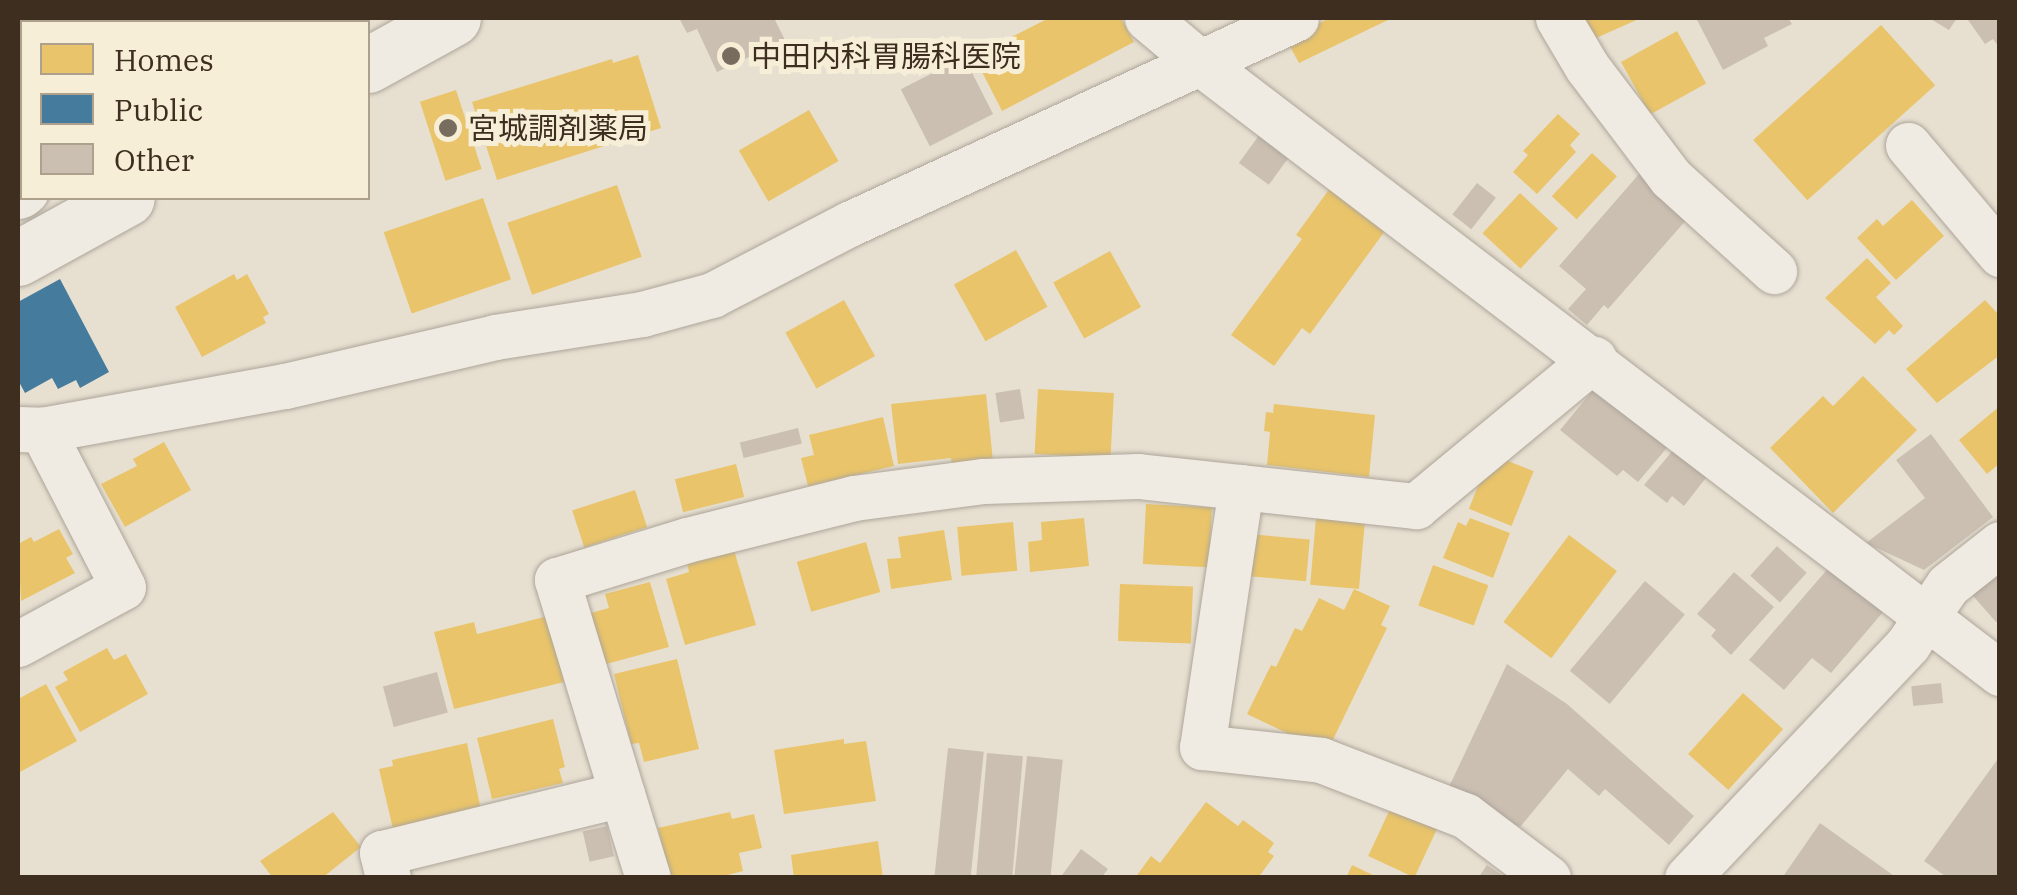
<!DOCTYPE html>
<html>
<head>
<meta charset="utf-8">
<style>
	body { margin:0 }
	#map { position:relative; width:2017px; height:895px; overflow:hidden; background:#e7e0d1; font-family:"IBM Plex Serif","Noto Sans JP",serif }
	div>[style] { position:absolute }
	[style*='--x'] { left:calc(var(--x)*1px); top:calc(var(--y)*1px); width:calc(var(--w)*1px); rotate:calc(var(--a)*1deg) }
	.homes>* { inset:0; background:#e9c46a; transform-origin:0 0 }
	.public>* { inset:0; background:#457b9d }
	.building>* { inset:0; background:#cbbfb2; transform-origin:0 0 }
	.roads { filter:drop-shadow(0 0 2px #ada599) drop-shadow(0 0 2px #ada599) }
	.minor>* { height:45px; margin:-22.5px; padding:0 22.5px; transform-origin:22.5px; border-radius:22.5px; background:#efebe3 }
	.tertiary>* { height:55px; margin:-27.5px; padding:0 27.5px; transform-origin:27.5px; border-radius:27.5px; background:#efebe3 }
	.dots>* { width:28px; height:28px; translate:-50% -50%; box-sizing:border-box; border:5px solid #f7eed8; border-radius:50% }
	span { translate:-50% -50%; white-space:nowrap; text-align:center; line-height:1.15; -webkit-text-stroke:10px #f7eed8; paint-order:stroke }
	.poi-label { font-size:30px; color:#3d2e20 }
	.left { translate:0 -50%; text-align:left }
	.frame { position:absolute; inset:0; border:20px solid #3d2e20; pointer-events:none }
	.legend { position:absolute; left:20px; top:20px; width:350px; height:180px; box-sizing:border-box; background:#f7eed8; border:2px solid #ada18e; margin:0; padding:12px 18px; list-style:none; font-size:30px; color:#3d2e20 }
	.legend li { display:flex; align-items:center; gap:20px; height:50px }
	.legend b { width:50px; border:2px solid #ada18e }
</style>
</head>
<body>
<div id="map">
	<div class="homes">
		<div style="clip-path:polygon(18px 18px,69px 18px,60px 22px,22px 22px,22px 30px)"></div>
		<div style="clip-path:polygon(1049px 18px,1121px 18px,1134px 42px,1002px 111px,974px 56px)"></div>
		<div style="clip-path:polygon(1330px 18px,1392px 18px,1299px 63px,1286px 39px)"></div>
		<div style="clip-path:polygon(1580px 18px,1641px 18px,1596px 38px,1593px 31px,1588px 34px)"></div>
		<div style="left:1881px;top:25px;width:81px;height:172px;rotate:48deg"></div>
		<div style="left:1677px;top:31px;width:60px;height:64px;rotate:61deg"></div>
		<div style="clip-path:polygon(638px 55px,661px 128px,497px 180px,472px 102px,612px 59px,613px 63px)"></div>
		<div style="left:456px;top:90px;width:83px;height:38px;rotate:72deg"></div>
		<div style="left:809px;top:110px;width:59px;height:81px;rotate:60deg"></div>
		<div style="clip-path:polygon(1558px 114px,1580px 134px,1570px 145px,1576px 152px,1537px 194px,1513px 172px,1528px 155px,1523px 151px)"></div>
		<div style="left:1592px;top:153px;width:34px;height:59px;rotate:43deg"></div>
		<div style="clip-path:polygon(1333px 184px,1390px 224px,1310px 334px,1302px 328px,1274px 366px,1231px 335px,1302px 239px,1296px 235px)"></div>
		<div style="left:617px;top:185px;width:76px;height:116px;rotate:71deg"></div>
		<div style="left:1520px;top:193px;width:52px;height:55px;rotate:43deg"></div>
		<div style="left:483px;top:198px;width:86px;height:105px;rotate:71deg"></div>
		<div style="clip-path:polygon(1912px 200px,1944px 236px,1896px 280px,1857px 238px,1877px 219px,1883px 226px)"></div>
		<div style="left:1016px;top:250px;width:65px;height:71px;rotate:61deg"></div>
		<div style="left:1110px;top:251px;width:64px;height:65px;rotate:61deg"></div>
		<div style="clip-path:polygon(1867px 258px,1891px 283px,1876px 297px,1903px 326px,1894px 335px,1889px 330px,1875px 344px,1825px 298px)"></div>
		<div style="clip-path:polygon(234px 274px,237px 280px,247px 274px,269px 314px,263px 317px,266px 323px,202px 357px,175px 307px)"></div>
		<div style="left:844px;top:300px;width:64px;height:67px;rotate:61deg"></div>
		<div style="clip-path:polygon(1985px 300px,2000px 316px,2000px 355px,1937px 403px,1906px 369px)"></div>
		<div style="clip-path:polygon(1863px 376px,1917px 430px,1833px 513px,1770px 448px,1823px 396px,1833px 406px)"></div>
		<div style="left:1038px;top:389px;width:76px;height:65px;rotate:3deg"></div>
		<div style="clip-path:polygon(986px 394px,993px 461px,952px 465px,951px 458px,898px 464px,891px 404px)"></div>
		<div style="clip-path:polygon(1274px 404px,1375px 415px,1369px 477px,1267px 465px,1270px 432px,1264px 431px,1266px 412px,1273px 413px)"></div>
		<div style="clip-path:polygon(2000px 406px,2000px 463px,1987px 474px,1959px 440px)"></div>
		<div style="clip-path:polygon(883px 417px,894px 466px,808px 486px,801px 458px,814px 455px,809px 435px)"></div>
		<div style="clip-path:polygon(164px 442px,191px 490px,125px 527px,101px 484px,137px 466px,133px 459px)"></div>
		<div style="left:1491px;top:454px;width:46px;height:59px;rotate:22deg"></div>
		<div style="left:736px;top:464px;width:34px;height:63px;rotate:76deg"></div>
		<div style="left:635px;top:490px;width:39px;height:66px;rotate:72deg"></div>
		<div style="left:1146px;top:504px;width:66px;height:60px;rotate:3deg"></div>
		<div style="clip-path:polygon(1084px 518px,1089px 566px,1030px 572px,1028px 542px,1042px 540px,1041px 522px)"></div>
		<div style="left:1316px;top:518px;width:49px;height:67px;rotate:5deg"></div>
		<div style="clip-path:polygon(1470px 518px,1510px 533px,1493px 578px,1443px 558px,1458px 522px,1466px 526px)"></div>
		<div style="left:1013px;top:522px;width:49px;height:56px;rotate:85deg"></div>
		<div style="clip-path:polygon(59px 529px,73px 554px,66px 558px,75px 573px,21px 601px,18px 544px,31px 537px,34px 542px)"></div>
		<div style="clip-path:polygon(944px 530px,952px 580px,891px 589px,887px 559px,901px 558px,898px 537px)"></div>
		<div style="left:1248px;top:534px;width:62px;height:42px;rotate:5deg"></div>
		<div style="left:1569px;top:535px;width:60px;height:109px;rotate:37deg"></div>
		<div style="left:866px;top:542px;width:52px;height:72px;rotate:74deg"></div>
		<div style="clip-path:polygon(734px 550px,756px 625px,685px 645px,666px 579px,689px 572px,687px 563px)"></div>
		<div style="left:1433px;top:565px;width:59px;height:43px;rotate:20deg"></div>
		<div style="clip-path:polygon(650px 582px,669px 647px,599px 666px,584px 615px,609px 608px,605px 594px)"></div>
		<div style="left:1120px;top:584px;width:73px;height:57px;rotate:2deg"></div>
		<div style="clip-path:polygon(1354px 589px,1390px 606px,1381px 625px,1387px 628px,1327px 752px,1247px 714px,1271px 665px,1276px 667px,1295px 628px,1302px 631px,1319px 598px,1344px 610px)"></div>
		<div style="clip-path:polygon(548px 616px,564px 682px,454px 709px,434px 632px,474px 622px,477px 634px)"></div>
		<div style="clip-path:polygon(107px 648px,114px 660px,126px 654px,148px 694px,80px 732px,55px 687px,68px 680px,63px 672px)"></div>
		<div style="clip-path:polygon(677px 659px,699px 749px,644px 762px,639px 743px,631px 744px,614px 674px)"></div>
		<div style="clip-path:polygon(46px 684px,77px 741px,18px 773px,18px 699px)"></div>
		<div style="left:1743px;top:693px;width:54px;height:82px;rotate:42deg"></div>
		<div style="clip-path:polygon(553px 719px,565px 767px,559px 769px,563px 783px,492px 799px,477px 738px)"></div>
		<div style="clip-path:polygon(844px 739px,844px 744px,866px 741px,876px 801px,784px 814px,774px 750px)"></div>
		<div style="clip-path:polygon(467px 743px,481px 810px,393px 829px,379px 769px,393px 766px,392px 760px)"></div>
		<div style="clip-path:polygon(1206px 802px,1238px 826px,1243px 820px,1274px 843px,1268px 852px,1274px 856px,1258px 878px,1135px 878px,1151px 856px,1160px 863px)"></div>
		<div style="left:1391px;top:807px;width:51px;height:54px;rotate:25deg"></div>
		<div style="clip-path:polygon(333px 812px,361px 847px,322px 878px,273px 878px,260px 861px)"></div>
		<div style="clip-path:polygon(730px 812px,732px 819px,754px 814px,762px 848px,739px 853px,743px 871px,716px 878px,670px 878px,658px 828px)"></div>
		<div style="clip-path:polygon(878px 841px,883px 878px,794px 878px,791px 855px)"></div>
		<div style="clip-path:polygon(1352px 865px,1379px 878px,1346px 878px)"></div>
	</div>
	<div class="public">
		<div style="clip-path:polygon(60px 279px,109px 372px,80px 388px,76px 380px,58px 389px,52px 378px,25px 393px,18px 380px,18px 302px)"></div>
	</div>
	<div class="building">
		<div style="clip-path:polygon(679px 18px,774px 18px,785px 40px,717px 72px,697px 29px,687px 33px)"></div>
		<div style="clip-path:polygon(1696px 18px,1788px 18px,1792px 24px,1764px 38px,1768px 46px,1723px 70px)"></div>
		<div style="clip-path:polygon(1929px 18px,1957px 18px,1949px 30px)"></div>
		<div style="clip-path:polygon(1971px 18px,2000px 18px,2000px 48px,1993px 39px,1985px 44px,1968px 20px)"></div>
		<div style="left:964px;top:57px;width:64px;height:71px;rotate:63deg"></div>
		<div style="left:1260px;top:134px;width:37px;height:36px;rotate:36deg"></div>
		<div style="clip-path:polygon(1639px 174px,1688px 218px,1608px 309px,1604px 305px,1587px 325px,1568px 309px,1586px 289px,1559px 266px)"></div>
		<div style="left:1477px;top:183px;width:24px;height:40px;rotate:38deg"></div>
		<div style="clip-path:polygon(1598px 384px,1671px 443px,1638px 482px,1623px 470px,1617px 476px,1560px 430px)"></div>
		<div style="left:1020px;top:389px;width:30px;height:25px;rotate:81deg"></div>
		<div style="left:798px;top:428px;width:16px;height:60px;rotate:76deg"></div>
		<div style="clip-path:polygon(1931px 434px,1993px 517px,1924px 570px,1866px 543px,1925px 498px,1896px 460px)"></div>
		<div style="clip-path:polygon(1679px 443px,1712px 470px,1684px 506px,1672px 496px,1667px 503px,1644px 485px)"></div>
		<div style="left:1777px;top:546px;width:40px;height:40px;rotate:42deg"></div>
		<div style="clip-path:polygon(2000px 561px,2000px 620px,1996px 622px,1967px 589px)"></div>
		<div style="clip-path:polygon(1831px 565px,1884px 611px,1831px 673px,1812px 658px,1784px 690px,1749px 660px)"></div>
		<div style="clip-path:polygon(1734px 572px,1774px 607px,1731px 655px,1711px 636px,1716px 630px,1697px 614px)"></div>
		<div style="left:1645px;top:581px;width:52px;height:117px;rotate:40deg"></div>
		<div style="clip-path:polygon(1507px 664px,1567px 704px,1694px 816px,1669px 845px,1605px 789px,1599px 796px,1568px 769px,1520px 827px,1447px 791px)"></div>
		<div style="left:437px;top:672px;width:42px;height:56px;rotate:75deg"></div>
		<div style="left:1941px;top:683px;width:20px;height:30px;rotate:84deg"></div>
		<div style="left:948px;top:748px;width:36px;height:131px;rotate:6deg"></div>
		<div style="left:987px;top:753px;width:36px;height:126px;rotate:5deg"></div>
		<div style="left:1027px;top:756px;width:36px;height:123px;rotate:6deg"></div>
		<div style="clip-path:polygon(2000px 756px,2000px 878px,1948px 878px,1924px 861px)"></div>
		<div style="clip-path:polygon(1820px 823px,1897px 878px,1782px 878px)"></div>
		<div style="left:607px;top:826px;width:31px;height:25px;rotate:77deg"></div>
		<div style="clip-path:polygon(1081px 849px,1108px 869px,1101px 878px,1060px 878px)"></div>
		<div style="clip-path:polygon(1487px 865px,1506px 878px,1478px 878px)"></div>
	</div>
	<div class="roads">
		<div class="minor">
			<div style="--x:1147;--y:18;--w:67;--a:40.1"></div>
			<div style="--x:1198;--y:61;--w:1009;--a:37.35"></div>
			<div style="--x:1558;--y:18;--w:57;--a:59.4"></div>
			<div style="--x:1587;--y:67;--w:139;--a:52.9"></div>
			<div style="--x:1671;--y:178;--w:139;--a:42.1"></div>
			<div style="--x:1908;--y:145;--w:143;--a:49.8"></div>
			<div style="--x:18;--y:429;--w:24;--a:2"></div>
			<div style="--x:42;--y:430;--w:247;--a:-10.3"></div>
			<div style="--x:285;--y:386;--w:216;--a:-13.1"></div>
			<div style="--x:495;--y:337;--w:149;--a:-8.9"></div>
			<div style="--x:642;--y:314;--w:73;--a:-15.2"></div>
			<div style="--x:712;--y:295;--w:154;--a:-27.4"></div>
			<div style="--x:849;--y:224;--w:492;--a:-24.7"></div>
			<div style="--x:1241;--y:487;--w:263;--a:98.5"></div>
			<div style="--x:1202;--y:747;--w:120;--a:6.2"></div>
			<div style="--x:1321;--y:760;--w:155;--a:21.1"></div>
			<div style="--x:1466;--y:816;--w:103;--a:37.1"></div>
			<div style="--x:18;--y:644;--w:119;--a:-28.5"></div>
			<div style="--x:123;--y:587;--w:177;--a:-117.3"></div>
			<div style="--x:622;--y:794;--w:88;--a:72.8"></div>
			<div style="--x:388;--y:878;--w:26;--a:-103"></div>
			<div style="--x:382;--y:853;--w:247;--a:-13.8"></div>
			<div style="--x:622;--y:794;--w:224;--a:-106.9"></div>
			<div style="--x:557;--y:580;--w:136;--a:-17.1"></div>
			<div style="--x:687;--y:540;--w:172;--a:-14.1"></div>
			<div style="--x:854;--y:498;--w:131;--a:-7.5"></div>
			<div style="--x:984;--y:481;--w:154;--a:-1.9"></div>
			<div style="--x:1138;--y:476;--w:280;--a:6.2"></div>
			<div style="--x:1416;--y:506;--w:231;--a:-39.6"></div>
			<div style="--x:1687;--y:878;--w:322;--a:-46.6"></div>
			<div style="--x:1908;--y:644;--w:71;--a:-55.9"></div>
			<div style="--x:1948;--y:585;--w:66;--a:-38.3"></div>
		</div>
		<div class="tertiary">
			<div style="--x:326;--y:22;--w:10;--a:-24"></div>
			<div style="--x:368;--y:65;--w:97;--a:-28.9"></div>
			<div style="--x:18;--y:191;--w:5;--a:-37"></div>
			<div style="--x:18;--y:258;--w:124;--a:-28.8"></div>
		</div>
	</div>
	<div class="dots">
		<div style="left:731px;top:56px;background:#786c5e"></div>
		<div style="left:448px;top:128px;background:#786c5e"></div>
	</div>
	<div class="poi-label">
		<span class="left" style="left:751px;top:56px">中田内科胃腸科医院</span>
		<span class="left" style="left:468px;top:128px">宮城調剤薬局</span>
	</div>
	<div class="frame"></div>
	<ul class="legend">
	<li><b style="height:28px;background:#e9c46a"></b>Homes</li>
	<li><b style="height:28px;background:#457b9d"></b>Public</li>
	<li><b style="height:28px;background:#cbbfb2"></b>Other</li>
	</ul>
</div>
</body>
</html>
